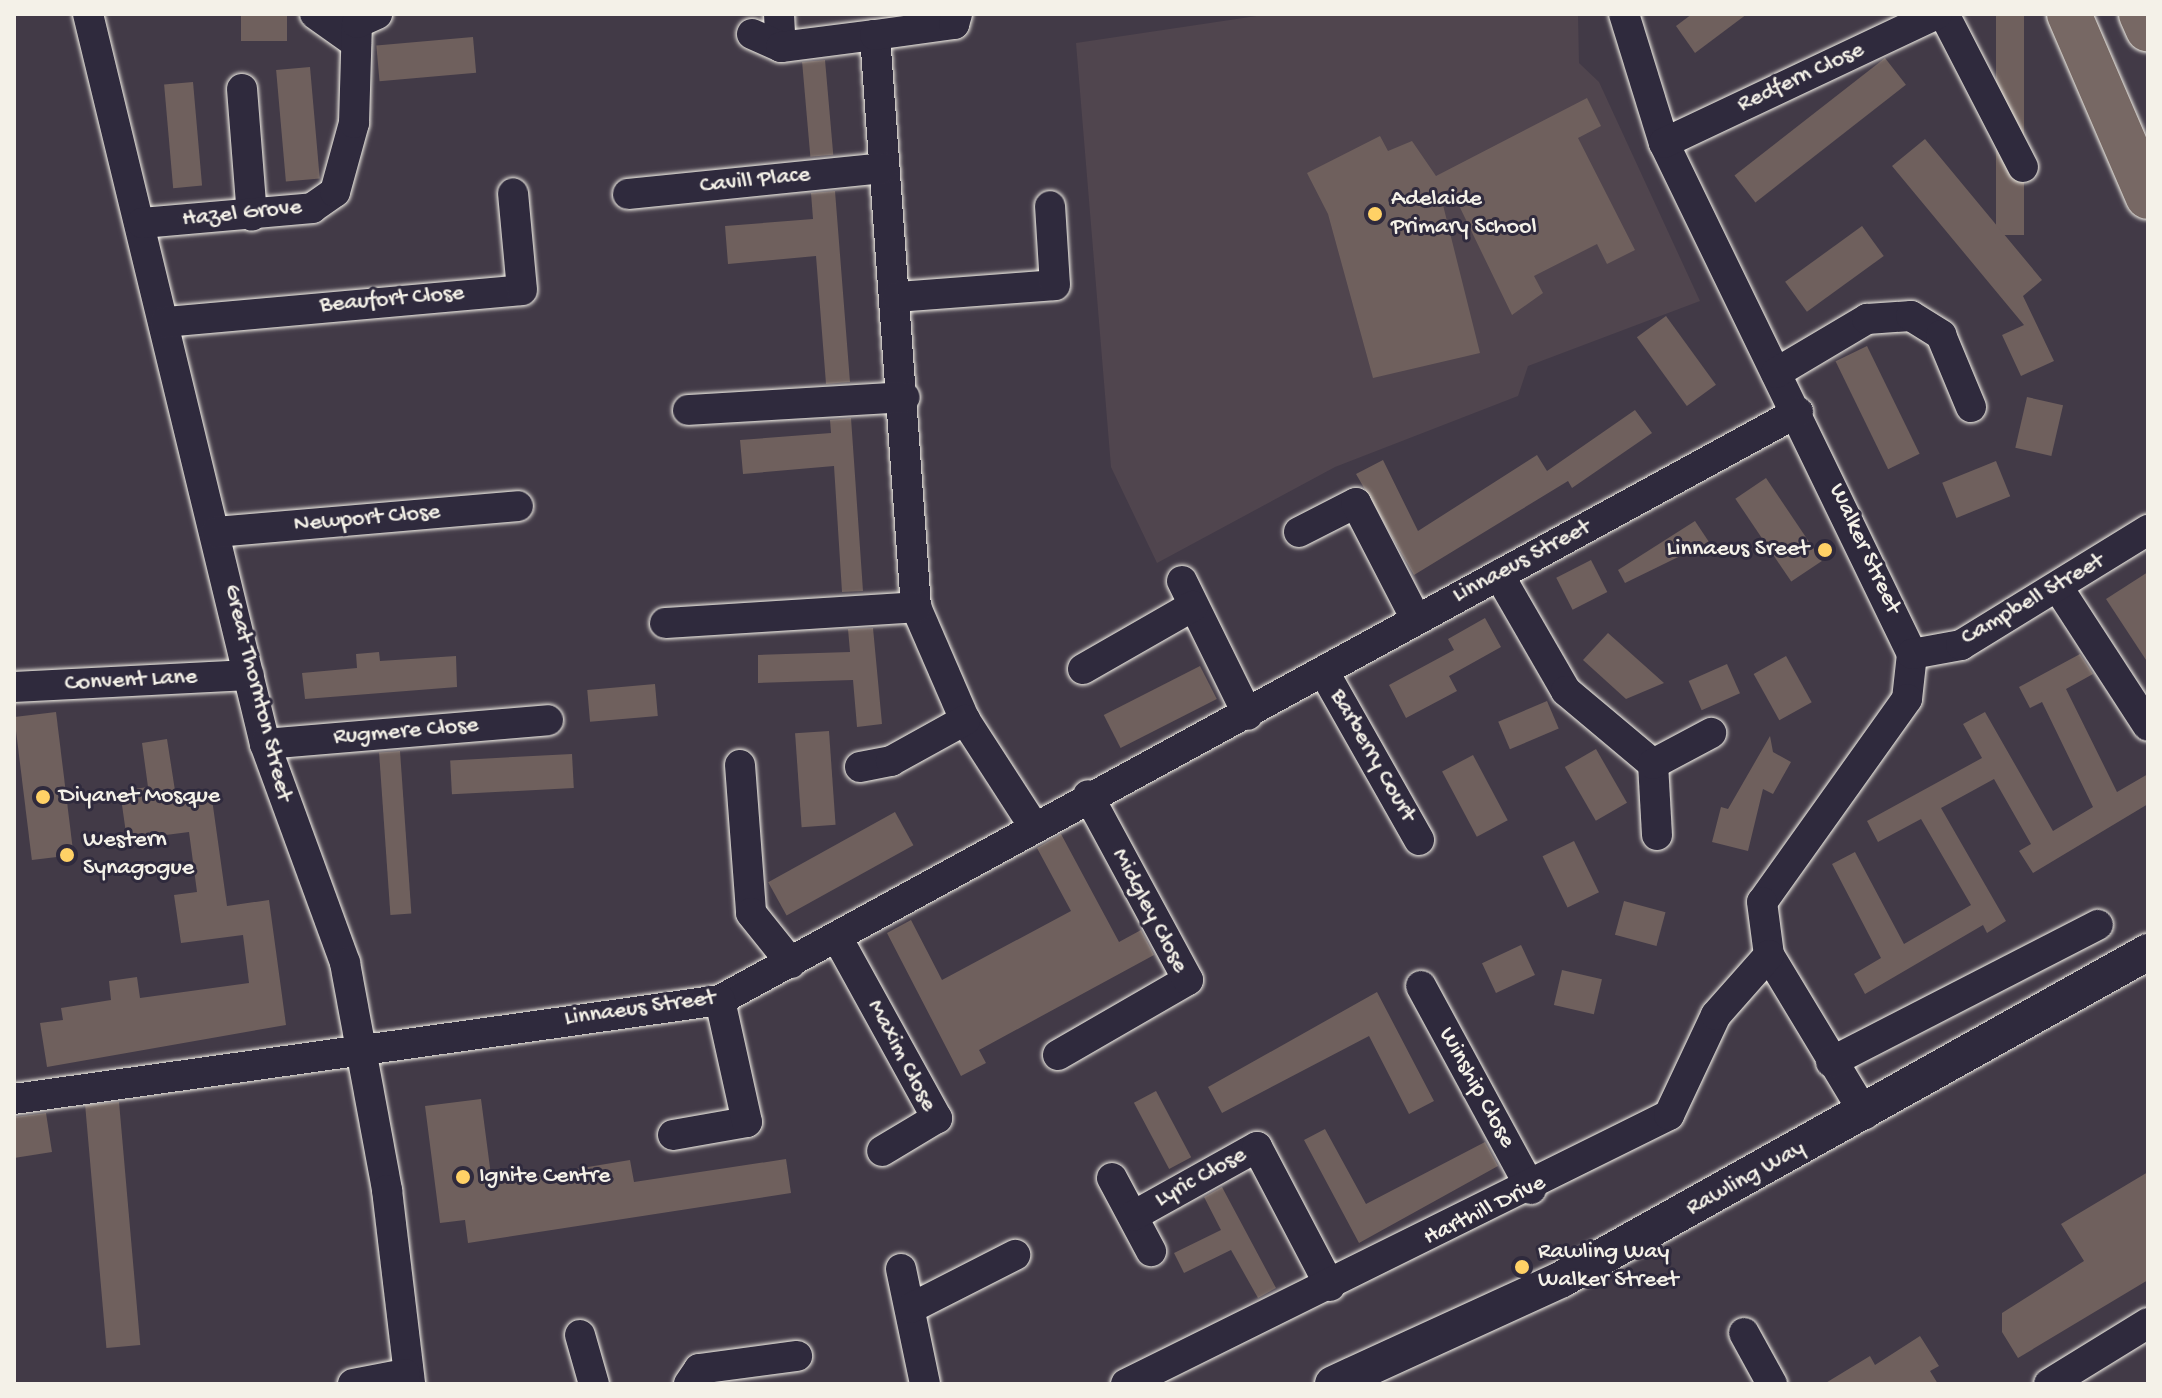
<!DOCTYPE html>
<html>
<head>
<meta charset="utf-8">
<style>
	body { margin:0 }
	#map { position:relative; width:2162px; height:1398px; overflow:hidden; background:#423a47; font-family:"Gochi Hand",sans-serif }
	div>[style] { position:absolute }
	[style*='--x'] { left:calc(var(--x)*1px); top:calc(var(--y)*1px); width:calc(var(--w)*1px); rotate:calc(var(--a)*1deg) }
	.built>* { inset:0; background:#50454e }
	.building>* { inset:0; background:#6f605d; transform-origin:0 0 }
	.roads { filter:drop-shadow(0 0 2px #f4f1e8) drop-shadow(0 0 2px #f4f1e8) }
	.minor>* { height:30px; margin:-15px; padding:0 15px; transform-origin:15px; border-radius:15px; background:#2f2a3d }
	.tertiary>* { height:36px; margin:-18px; padding:0 18px; transform-origin:18px; border-radius:18px; background:#2f2a3d }
	.trunk>* { height:44px; margin:-22px; padding:0 22px; transform-origin:22px; border-radius:22px; background:#776864 }
	.dots>* { width:22px; height:22px; translate:-50% -50%; box-sizing:border-box; border:4px solid #2f2a3d; border-radius:50% }
	span { translate:-50% -50%; white-space:nowrap; text-align:center; line-height:1.15; -webkit-text-stroke:6px #2f2a3d; paint-order:stroke }
	.street-label { font-size:24px; color:#f4f1e8 }
	.poi-label { font-size:24px; color:#f4f1e8 }
	.left { translate:0 -50%; text-align:left }
	.right { translate:-100% -50%; text-align:right }
	.frame { position:absolute; inset:0; border:16px solid #f4f1e8; pointer-events:none }
</style>
</head>
<body>
<div id="map">
	<div class="built">
		<div style="clip-path:polygon(1270px 14px,1578px 14px,1579px 63px,1599px 82px,1700px 301px,1528px 366px,1518px 396px,1335px 467px,1157px 563px,1111px 467px,1076px 43px)"></div>
	</div>
	<div class="building">
		<div style="left:241px;top:14px;width:46px;height:27px"></div>
		<div style="clip-path:polygon(1692px 14px,1747px 14px,1695px 53px,1676px 26px)"></div>
		<div style="left:1996px;top:14px;width:28px;height:221px"></div>
		<div style="left:473px;top:37px;width:36px;height:97px;rotate:85deg"></div>
		<div style="left:1885px;top:58px;width:34px;height:191px;rotate:52deg"></div>
		<div style="left:825px;top:60px;width:95px;height:23px;rotate:85deg"></div>
		<div style="left:310px;top:67px;width:112px;height:34px;rotate:85deg"></div>
		<div style="left:193px;top:82px;width:104px;height:29px;rotate:85deg"></div>
		<div style="clip-path:polygon(1587px 98px,1601px 126px,1578px 138px,1635px 250px,1607px 264px,1597px 244px,1534px 276px,1543px 293px,1512px 315px,1451px 189px,1440px 193px,1480px 353px,1373px 378px,1328px 214px,1307px 173px,1380px 136px,1388px 151px,1412px 141px,1436px 176px)"></div>
		<div style="clip-path:polygon(1925px 139px,2042px 280px,2023px 296px,2054px 361px,2021px 376px,2002px 335px,2024px 325px,1892px 166px)"></div>
		<div style="clip-path:polygon(835px 191px,850px 382px,826px 384px,816px 256px,728px 264px,725px 226px,813px 219px,811px 193px)"></div>
		<div style="left:1862px;top:226px;width:37px;height:95px;rotate:54deg"></div>
		<div style="left:1666px;top:316px;width:85px;height:36px;rotate:54deg"></div>
		<div style="left:1867px;top:346px;width:120px;height:35px;rotate:64deg"></div>
		<div style="left:2027px;top:397px;width:37px;height:52px;rotate:13deg"></div>
		<div style="clip-path:polygon(1635px 410px,1652px 433px,1572px 488px,1568px 481px,1414px 575px,1356px 474px,1383px 460px,1418px 531px,1537px 455px,1547px 471px)"></div>
		<div style="clip-path:polygon(851px 418px,863px 591px,842px 592px,834px 466px,743px 474px,740px 440px,831px 433px,830px 420px)"></div>
		<div style="left:1996px;top:461px;width:38px;height:58px;rotate:68deg"></div>
		<div style="left:1766px;top:478px;width:100px;height:37px;rotate:56deg"></div>
		<div style="clip-path:polygon(1695px 521px,1709px 542px,1625px 583px,1618px 570px)"></div>
		<div style="left:1591px;top:560px;width:36px;height:39px;rotate:63deg"></div>
		<div style="clip-path:polygon(2148px 572px,2148px 663px,2106px 599px)"></div>
		<div style="clip-path:polygon(1485px 618px,1501px 647px,1449px 676px,1457px 691px,1406px 718px,1389px 685px,1454px 650px,1448px 639px)"></div>
		<div style="clip-path:polygon(873px 628px,882px 724px,857px 727px,853px 680px,758px 683px,758px 655px,850px 652px,848px 629px)"></div>
		<div style="clip-path:polygon(1608px 633px,1617px 641px,1664px 683px,1626px 699px,1583px 660px)"></div>
		<div style="clip-path:polygon(379px 652px,380px 661px,456px 656px,457px 687px,305px 699px,302px 673px,357px 668px,356px 654px)"></div>
		<div style="clip-path:polygon(2080px 654px,2093px 674px,2066px 689px,2117px 792px,2148px 774px,2148px 804px,2033px 873px,2019px 851px,2031px 844px,1994px 779px,1941px 808px,2006px 921px,1987px 933px,1983px 925px,1865px 994px,1854px 974px,1881px 958px,1832px 864px,1855px 852px,1904px 944px,1971px 905px,1921px 819px,1878px 842px,1867px 821px,1982px 758px,1963px 724px,1985px 712px,2053px 831px,2093px 807px,2042px 702px,2030px 708px,2019px 687px)"></div>
		<div style="left:1786px;top:656px;width:53px;height:37px;rotate:61deg"></div>
		<div style="left:1727px;top:664px;width:32px;height:42px;rotate:66deg"></div>
		<div style="left:1200px;top:666px;width:37px;height:108px;rotate:63deg"></div>
		<div style="left:655px;top:684px;width:32px;height:68px;rotate:85deg"></div>
		<div style="left:1547px;top:701px;width:30px;height:53px;rotate:67deg"></div>
		<div style="left:56px;top:712px;width:144px;height:42px;rotate:83deg"></div>
		<div style="left:829px;top:731px;width:94px;height:34px;rotate:86deg"></div>
		<div style="clip-path:polygon(1770px 736px,1773px 752px,1791px 762px,1773px 794px,1763px 789px,1748px 851px,1712px 842px,1721px 807px,1728px 809px)"></div>
		<div style="clip-path:polygon(167px 739px,176px 797px,211px 792px,227px 906px,269px 900px,286px 1025px,47px 1067px,40px 1023px,63px 1020px,61px 1008px,111px 1000px,109px 981px,137px 977px,140px 998px,249px 983px,243px 935px,181px 943px,174px 895px,197px 892px,189px 832px,127px 840px,120px 791px,148px 787px,142px 743px)"></div>
		<div style="left:1596px;top:749px;width:62px;height:36px;rotate:60deg"></div>
		<div style="left:400px;top:751px;width:163px;height:21px;rotate:86deg"></div>
		<div style="left:572px;top:754px;width:34px;height:122px;rotate:87deg"></div>
		<div style="left:1473px;top:755px;width:74px;height:35px;rotate:62deg"></div>
		<div style="left:895px;top:812px;width:38px;height:145px;rotate:61deg"></div>
		<div style="clip-path:polygon(1061px 834px,1119px 942px,1141px 930px,1154px 955px,979px 1050px,986px 1063px,961px 1076px,887px 933px,911px 920px,942px 980px,1071px 911px,1037px 848px)"></div>
		<div style="left:1574px;top:841px;width:57px;height:35px;rotate:64deg"></div>
		<div style="left:1624px;top:901px;width:43px;height:35px;rotate:15deg"></div>
		<div style="left:1521px;top:945px;width:33px;height:43px;rotate:65deg"></div>
		<div style="left:1562px;top:970px;width:41px;height:36px;rotate:13deg"></div>
		<div style="clip-path:polygon(1377px 992px,1434px 1101px,1409px 1114px,1369px 1036px,1222px 1113px,1208px 1087px)"></div>
		<div style="left:1156px;top:1091px;width:75px;height:25px;rotate:62deg"></div>
		<div style="clip-path:polygon(481px 1099px,492px 1183px,630px 1160px,634px 1182px,786px 1159px,791px 1193px,468px 1243px,465px 1220px,440px 1223px,425px 1106px)"></div>
		<div style="left:119px;top:1102px;width:244px;height:34px;rotate:85deg"></div>
		<div style="clip-path:polygon(46px 1113px,52px 1152px,14px 1158px,14px 1117px)"></div>
		<div style="clip-path:polygon(1325px 1129px,1366px 1204px,1485px 1142px,1498px 1166px,1359px 1243px,1304px 1140px)"></div>
		<div style="clip-path:polygon(2148px 1172px,2148px 1280px,2018px 1358px,2002px 1332px,2002px 1313px,2084px 1261px,2061px 1224px)"></div>
		<div style="clip-path:polygon(1222px 1187px,1276px 1288px,1258px 1298px,1231px 1250px,1184px 1273px,1174px 1253px,1221px 1230px,1204px 1197px)"></div>
		<div style="clip-path:polygon(1920px 1336px,1939px 1366px,1930px 1371px,1938px 1384px,1824px 1384px,1870px 1356px,1875px 1365px)"></div>
	</div>
	<div class="roads">
		<div class="minor">
			<div style="--x:88;--y:14;--w:751;--a:76.37"></div>
			<div style="--x:265;--y:744;--w:233;--a:69.9"></div>
			<div style="--x:345;--y:963;--w:231;--a:79.5"></div>
			<div style="--x:387;--y:1190;--w:195;--a:83.2"></div>
			<div style="--x:315;--y:14;--w:50;--a:35.3"></div>
			<div style="--x:779;--y:14;--w:33;--a:87"></div>
			<div style="--x:1624;--y:14;--w:135;--a:72.8"></div>
			<div style="--x:1664;--y:143;--w:568;--a:64.11"></div>
			<div style="--x:1912;--y:654;--w:45;--a:96.3"></div>
			<div style="--x:1907;--y:699;--w:249;--a:125.5"></div>
			<div style="--x:1762;--y:902;--w:53;--a:82.5"></div>
			<div style="--x:1769;--y:955;--w:186;--a:58.9"></div>
			<div style="--x:1944;--y:14;--w:172;--a:62.7"></div>
			<div style="--x:752;--y:34;--w:32;--a:24"></div>
			<div style="--x:781;--y:47;--w:95;--a:-7.3"></div>
			<div style="--x:875;--y:35;--w:573;--a:85.9"></div>
			<div style="--x:916;--y:607;--w:123;--a:66.6"></div>
			<div style="--x:965;--y:720;--w:125;--a:57.1"></div>
			<div style="--x:875;--y:35;--w:80;--a:-7.9"></div>
			<div style="--x:954;--y:24;--w:10;--a:-73"></div>
			<div style="--x:242;--y:89;--w:127;--a:85.5"></div>
			<div style="--x:1664;--y:143;--w:302;--a:-25.3"></div>
			<div style="--x:628;--y:194;--w:256;--a:-5.8"></div>
			<div style="--x:142;--y:223;--w:171;--a:-5"></div>
			<div style="--x:312;--y:208;--w:28;--a:-35"></div>
			<div style="--x:335;--y:192;--w:72;--a:-74.6"></div>
			<div style="--x:354;--y:123;--w:100;--a:-88.3"></div>
			<div style="--x:357;--y:23;--w:22;--a:-24"></div>
			<div style="--x:897;--y:297;--w:158;--a:-4.3"></div>
			<div style="--x:1055;--y:285;--w:79;--a:-93.6"></div>
			<div style="--x:165;--y:322;--w:358;--a:-5.1"></div>
			<div style="--x:522;--y:290;--w:97;--a:-95.3"></div>
			<div style="--x:1776;--y:373;--w:106;--a:-30.7"></div>
			<div style="--x:1867;--y:319;--w:44;--a:-3.9"></div>
			<div style="--x:1911;--y:316;--w:36;--a:32"></div>
			<div style="--x:1941;--y:335;--w:78;--a:67.4"></div>
			<div style="--x:688;--y:410;--w:217;--a:-3.4"></div>
			<div style="--x:216;--y:532;--w:303;--a:-4.9"></div>
			<div style="--x:1299;--y:532;--w:64;--a:-27"></div>
			<div style="--x:1356;--y:503;--w:131;--a:62.7"></div>
			<div style="--x:1499;--y:575;--w:134;--a:60"></div>
			<div style="--x:1566;--y:691;--w:114;--a:40"></div>
			<div style="--x:1182;--y:581;--w:149;--a:63.8"></div>
			<div style="--x:2059;--y:589;--w:163;--a:57"></div>
			<div style="--x:665;--y:623;--w:252;--a:-3.6"></div>
			<div style="--x:1912;--y:654;--w:50;--a:-10.4"></div>
			<div style="--x:1961;--y:645;--w:220;--a:-31.6"></div>
			<div style="--x:1083;--y:669;--w:127;--a:-29.8"></div>
			<div style="--x:1324;--y:672;--w:193;--a:60.5"></div>
			<div style="--x:14;--y:687;--w:235;--a:-2.9"></div>
			<div style="--x:265;--y:744;--w:284;--a:-4.8"></div>
			<div style="--x:740;--y:765;--w:148;--a:85.7"></div>
			<div style="--x:751;--y:913;--w:64;--a:51.3"></div>
			<div style="--x:860;--y:767;--w:32;--a:-11"></div>
			<div style="--x:891;--y:761;--w:85;--a:-29"></div>
			<div style="--x:1657;--y:835;--w:71;--a:-93.2"></div>
			<div style="--x:1653;--y:764;--w:66;--a:-28.1"></div>
			<div style="--x:838;--y:939;--w:205;--a:61.1"></div>
			<div style="--x:937;--y:1118;--w:64;--a:149"></div>
			<div style="--x:1421;--y:986;--w:231;--a:61.5"></div>
			<div style="--x:1058;--y:1055;--w:150;--a:-30"></div>
			<div style="--x:1188;--y:980;--w:210;--a:-118.4"></div>
			<div style="--x:1831;--y:1062;--w:300;--a:-27.2"></div>
			<div style="--x:14;--y:1099;--w:713;--a:-7.98"></div>
			<div style="--x:720;--y:1000;--w:1228;--a:-28.61"></div>
			<div style="--x:673;--y:1135;--w:75;--a:-10"></div>
			<div style="--x:747;--y:1122;--w:125;--a:-102.5"></div>
			<div style="--x:1112;--y:1178;--w:83;--a:61.9"></div>
			<div style="--x:1133;--y:1216;--w:142;--a:-29.1"></div>
			<div style="--x:1257;--y:1147;--w:157;--a:62.3"></div>
			<div style="--x:901;--y:1269;--w:117;--a:78.2"></div>
			<div style="--x:911;--y:1308;--w:117;--a:-27"></div>
			<div style="--x:1744;--y:1333;--w:58;--a:61.2"></div>
			<div style="--x:580;--y:1335;--w:51;--a:74.1"></div>
			<div style="--x:353;--y:1384;--w:53;--a:-10.9"></div>
			<div style="--x:689;--y:1384;--w:18;--a:-56"></div>
			<div style="--x:699;--y:1369;--w:99;--a:-7.6"></div>
			<div style="--x:1126;--y:1384;--w:606;--a:-26.35"></div>
			<div style="--x:1669;--y:1115;--w:110;--a:-64.8"></div>
			<div style="--x:1716;--y:1015;--w:80;--a:-48.5"></div>
			<div style="--x:2049;--y:1384;--w:116;--a:-31.6"></div>
		</div>
		<div class="tertiary">
			<div style="--x:1333;--y:1384;--w:252;--a:-24.6"></div>
			<div style="--x:1562;--y:1279;--w:671;--a:-29.16"></div>
		</div>
		<div class="trunk">
			<div style="--x:2069;--y:14;--w:199;--a:66.7"></div>
			<div style="--x:2141;--y:14;--w:17;--a:66"></div>
		</div>
	</div>
	<div class="dots">
		<div style="left:1375px;top:214px;background:#ffd166"></div>
		<div style="left:1825px;top:550px;background:#ffd166"></div>
		<div style="left:43px;top:797px;background:#ffd166"></div>
		<div style="left:67px;top:855px;background:#ffd166"></div>
		<div style="left:463px;top:1177px;background:#ffd166"></div>
		<div style="left:1522px;top:1267px;background:#ffd166"></div>
	</div>
	<div class="street-label">
		<span style="left:1801px;top:78px;rotate:-25deg">Redfern Close</span>
		<span style="left:755px;top:181px;rotate:-6deg">Cavill Place</span>
		<span style="left:242px;top:214px;rotate:-6deg">Hazel Grove</span>
		<span style="left:392px;top:300px;rotate:-5deg">Beaufort Close</span>
		<span style="left:367px;top:519px;rotate:-5deg">Newport Close</span>
		<span style="left:1864px;top:549px;rotate:65deg">Walker Street</span>
		<span style="left:1522px;top:562px;rotate:-28deg">Linnaeus Street</span>
		<span style="left:2033px;top:600px;rotate:-30deg">Campbell Street</span>
		<span style="left:131px;top:681px;rotate:-3deg">Convent Lane</span>
		<span style="left:257px;top:693px;rotate:76deg">Great Thornton Street</span>
		<span style="left:406px;top:732px;rotate:-5deg">Rugmere Close</span>
		<span style="left:1372px;top:756px;rotate:60deg">Barberry Court</span>
		<span style="left:1149px;top:911px;rotate:62deg">Midgley Close</span>
		<span style="left:640px;top:1009px;rotate:-8deg">Linnaeus Street</span>
		<span style="left:901px;top:1056px;rotate:62deg">Maxim Close</span>
		<span style="left:1476px;top:1088px;rotate:61deg">Winship Close</span>
		<span style="left:1201px;top:1178px;rotate:-29deg">Lyric Close</span>
		<span style="left:1746px;top:1179px;rotate:-29deg">Rawling Way</span>
		<span style="left:1485px;top:1211px;rotate:-26deg">Harthill Drive</span>
	</div>
	<div class="poi-label">
		<span class="left" style="left:1391px;top:214px">Adelaide<br>Primary School</span>
		<span class="right" style="left:1809px;top:550px">Linnaeus Sreet</span>
		<span class="left" style="left:59px;top:797px">Diyanet Mosque</span>
		<span class="left" style="left:83px;top:855px">Western<br>Synagogue</span>
		<span class="left" style="left:479px;top:1177px">Ignite Centre</span>
		<span class="left" style="left:1538px;top:1267px">Rawling Way<br>Walker Street</span>
	</div>
	<div class="frame"></div>
</div>
</body>
</html>
